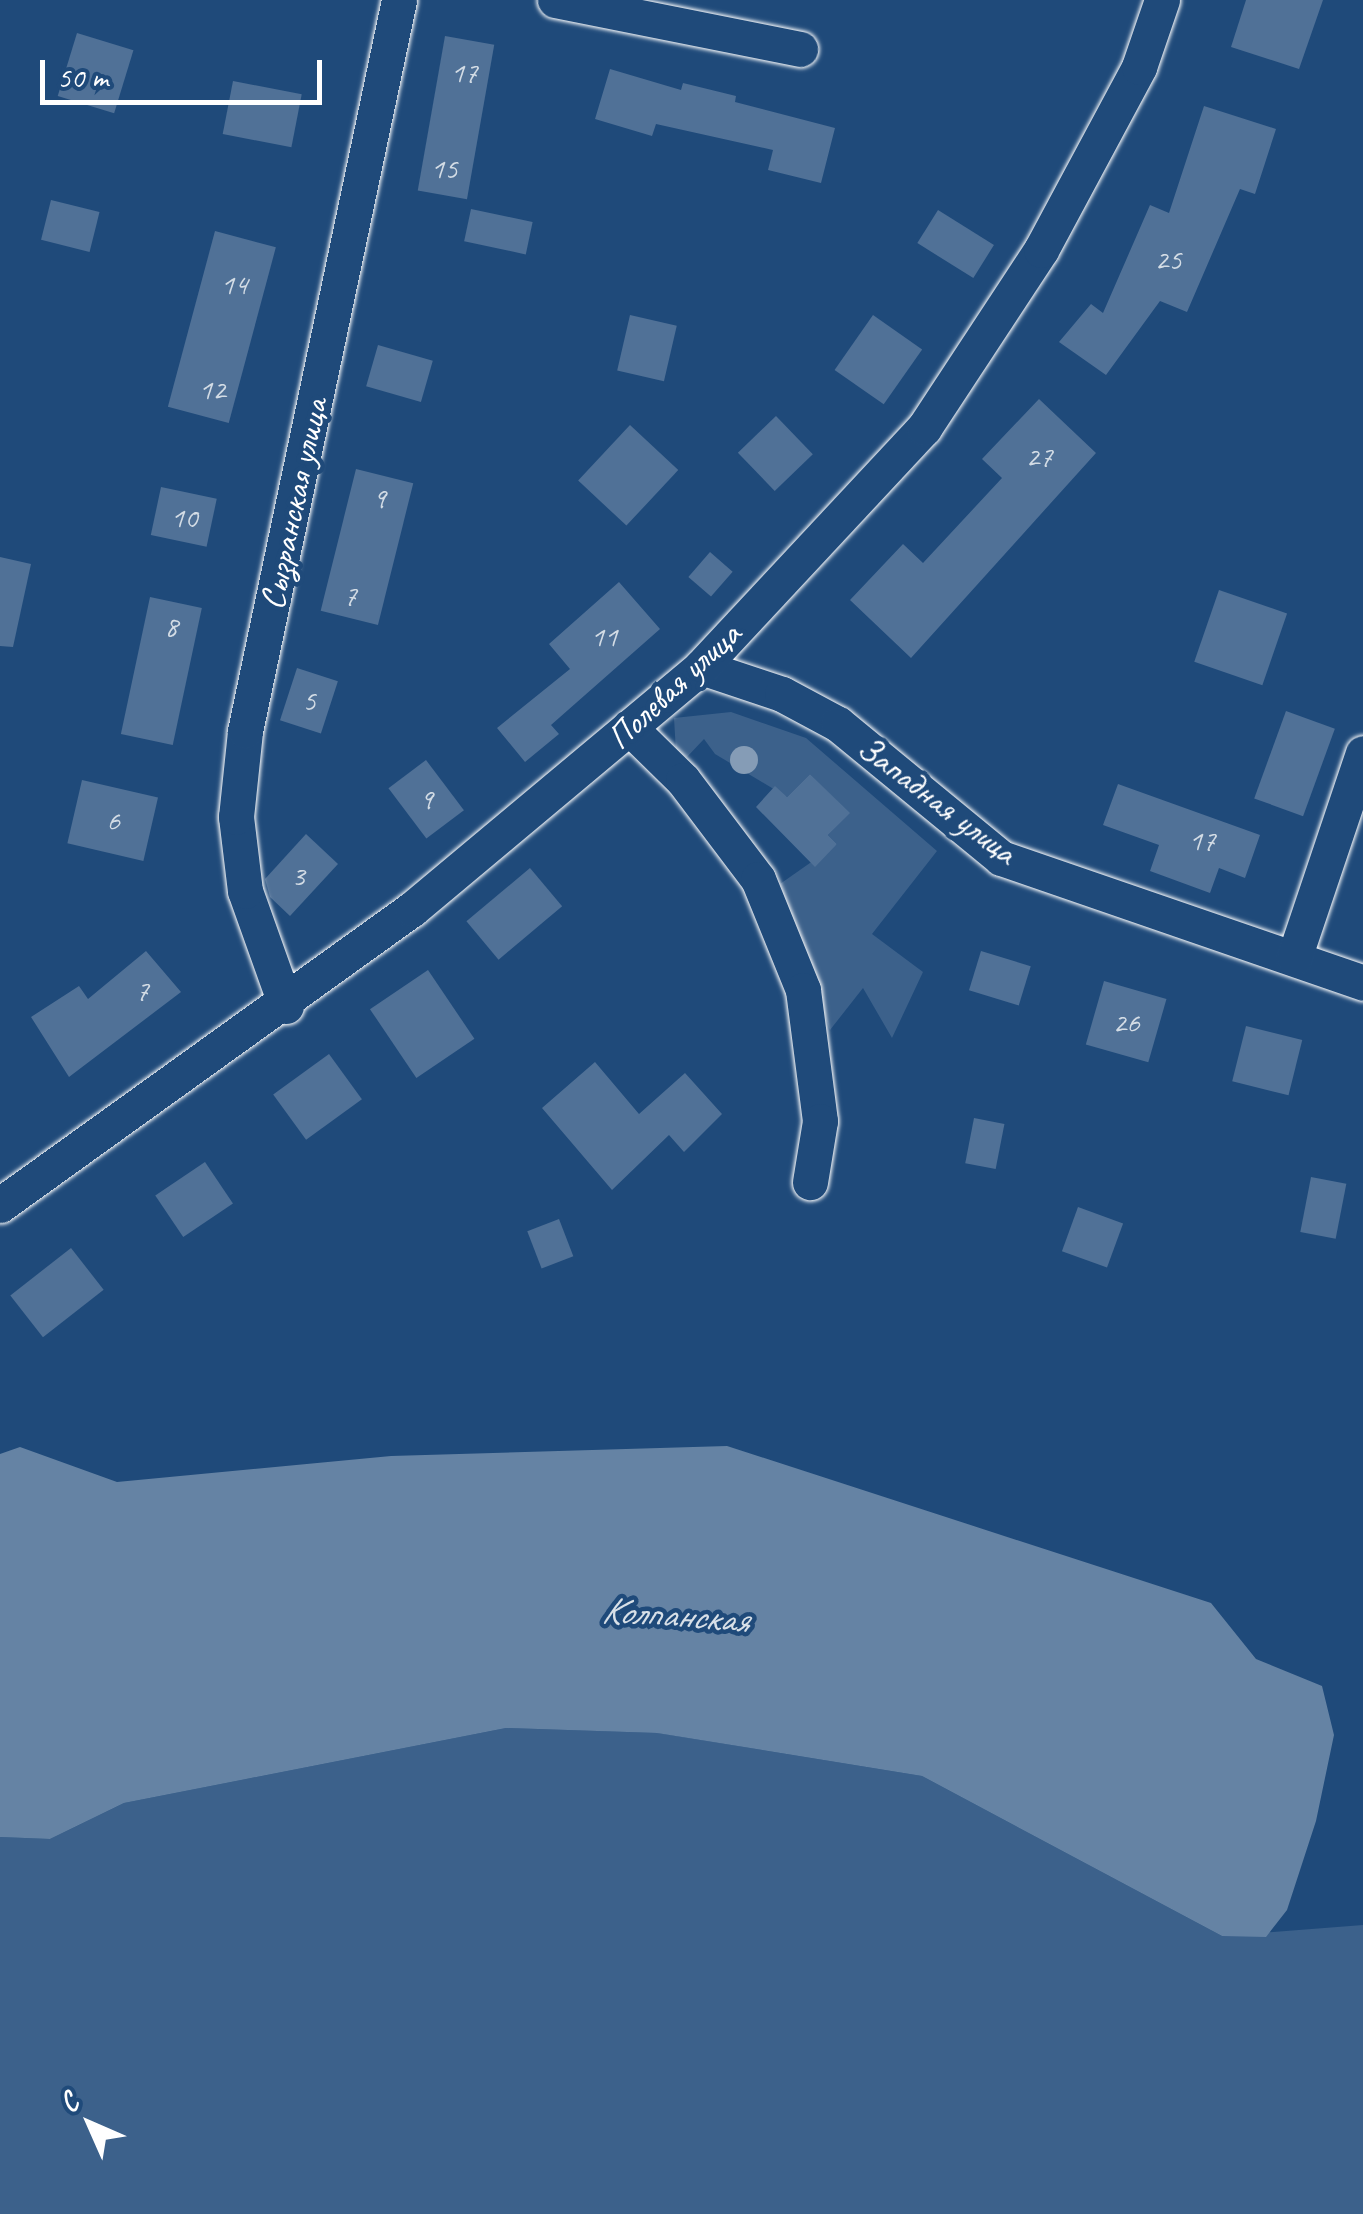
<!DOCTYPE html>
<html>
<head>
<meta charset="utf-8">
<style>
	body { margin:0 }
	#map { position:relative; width:1363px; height:2214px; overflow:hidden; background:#1f4a7a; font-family:Caveat,sans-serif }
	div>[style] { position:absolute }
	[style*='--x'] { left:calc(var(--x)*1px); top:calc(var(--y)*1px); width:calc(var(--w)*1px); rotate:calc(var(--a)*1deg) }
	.green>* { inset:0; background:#3c618b }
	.water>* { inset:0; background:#6583a4 }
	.building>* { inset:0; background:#507197; transform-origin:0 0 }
	.roads { filter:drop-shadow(0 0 2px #fff) drop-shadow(0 0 2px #fff) }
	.minor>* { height:35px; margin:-17.5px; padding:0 17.5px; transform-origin:17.5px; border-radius:17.5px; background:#1f4a7a }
	.trees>* { width:28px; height:28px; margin:-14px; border-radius:50%; background:#859cb6 }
	span { translate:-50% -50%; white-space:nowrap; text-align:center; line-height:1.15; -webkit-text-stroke:9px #1f4a7a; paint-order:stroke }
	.number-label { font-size:30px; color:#d3dce5 }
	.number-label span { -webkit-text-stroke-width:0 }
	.street-label { font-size:35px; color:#fff }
	.water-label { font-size:38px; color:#d8e0e8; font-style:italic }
	.north { position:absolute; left:40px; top:2074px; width:100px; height:100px; -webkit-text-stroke:8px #1f4a7a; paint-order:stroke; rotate:315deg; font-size:28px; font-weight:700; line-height:40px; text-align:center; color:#fff }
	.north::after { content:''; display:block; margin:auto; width:35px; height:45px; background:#fff; clip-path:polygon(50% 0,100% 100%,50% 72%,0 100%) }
	.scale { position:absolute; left:40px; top:60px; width:282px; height:45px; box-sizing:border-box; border:5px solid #fff; border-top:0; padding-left:12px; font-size:30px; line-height:35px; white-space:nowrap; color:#fff; -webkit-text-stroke:8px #1f4a7a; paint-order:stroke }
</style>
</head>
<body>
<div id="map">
	<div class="green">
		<div style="clip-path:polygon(731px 712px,806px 738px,937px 851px,872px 934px,923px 972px,892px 1038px,863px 988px,830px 1030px,780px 884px,837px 844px,828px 835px,849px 813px,810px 774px,787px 797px,715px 754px,704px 739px,687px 757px,676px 752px,674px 718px)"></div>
		<div style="clip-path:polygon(506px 1728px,658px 1733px,922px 1776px,1222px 1936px,1363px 1925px,1363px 2214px,0 2214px,0 1837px,50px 1839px,124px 1803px)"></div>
	</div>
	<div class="water">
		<div style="clip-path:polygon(727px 1446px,1211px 1603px,1256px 1659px,1322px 1686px,1334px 1735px,1316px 1821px,1287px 1910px,1266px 1937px,1222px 1936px,922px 1776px,657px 1733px,506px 1728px,124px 1803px,50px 1839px,0 1837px,0 1454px,20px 1447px,117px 1482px,391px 1456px)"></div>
	</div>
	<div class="building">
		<div style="clip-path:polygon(1246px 0,1323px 0,1299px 69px,1231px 47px)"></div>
		<div style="left:77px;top:33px;width:59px;height:66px;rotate:17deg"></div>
		<div style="left:445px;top:36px;width:50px;height:157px;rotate:10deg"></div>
		<div style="clip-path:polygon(610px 69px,681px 90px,683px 83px,736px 96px,735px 102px,835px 128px,821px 183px,768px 170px,773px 150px,656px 124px,652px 136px,595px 119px)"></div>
		<div style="left:233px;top:81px;width:70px;height:54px;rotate:11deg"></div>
		<div style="clip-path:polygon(1204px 106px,1276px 129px,1255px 194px,1240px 189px,1187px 312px,1160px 301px,1106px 375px,1059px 342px,1091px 304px,1103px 313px,1150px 205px,1169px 213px)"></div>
		<div style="left:51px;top:200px;width:50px;height:41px;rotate:14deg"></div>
		<div style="left:471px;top:209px;width:63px;height:33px;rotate:12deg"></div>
		<div style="left:938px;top:210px;width:66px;height:39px;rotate:32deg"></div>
		<div style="left:215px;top:231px;width:63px;height:182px;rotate:15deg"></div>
		<div style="left:630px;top:315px;width:48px;height:57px;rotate:13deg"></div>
		<div style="left:873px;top:315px;width:60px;height:67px;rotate:35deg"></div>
		<div style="left:378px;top:345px;width:57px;height:43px;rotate:16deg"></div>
		<div style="clip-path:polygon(1039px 399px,1096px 453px,911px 658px,850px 600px,903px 544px,923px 563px,1002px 478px,982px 459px)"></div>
		<div style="left:776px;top:416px;width:53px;height:53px;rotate:46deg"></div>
		<div style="left:630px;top:425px;width:66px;height:76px;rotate:43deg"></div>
		<div style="left:356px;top:469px;width:59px;height:146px;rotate:14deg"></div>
		<div style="left:161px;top:487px;width:57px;height:49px;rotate:12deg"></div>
		<div style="left:710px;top:552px;width:30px;height:33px;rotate:41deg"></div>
		<div style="clip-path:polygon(0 557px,31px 564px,13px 647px,0 646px)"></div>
		<div style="clip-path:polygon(619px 582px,660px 629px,551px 725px,559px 734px,525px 762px,497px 728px,570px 669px,549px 644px)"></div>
		<div style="left:1219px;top:590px;width:72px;height:76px;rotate:19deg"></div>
		<div style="left:150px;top:597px;width:53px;height:140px;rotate:12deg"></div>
		<div style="left:297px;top:668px;width:43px;height:55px;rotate:18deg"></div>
		<div style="left:1286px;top:711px;width:52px;height:93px;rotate:20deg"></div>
		<div style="left:426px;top:760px;width:63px;height:47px;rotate:53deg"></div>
		<div style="clip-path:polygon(810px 774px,850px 813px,828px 835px,837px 844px,815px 867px,756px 807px,775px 786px,787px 797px)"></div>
		<div style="left:82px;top:780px;width:78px;height:65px;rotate:13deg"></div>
		<div style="clip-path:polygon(1118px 784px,1260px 835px,1245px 878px,1219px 868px,1210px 893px,1150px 871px,1159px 845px,1103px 825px)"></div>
		<div style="clip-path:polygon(306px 834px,338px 864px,290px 916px,270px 897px,265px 879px)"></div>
		<div style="left:530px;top:868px;width:50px;height:83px;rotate:50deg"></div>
		<div style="clip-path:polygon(146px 951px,181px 992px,69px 1077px,31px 1017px,79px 986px,88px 999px)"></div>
		<div style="left:981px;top:951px;width:52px;height:41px;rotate:17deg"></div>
		<div style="left:428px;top:970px;width:83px;height:70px;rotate:56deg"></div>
		<div style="left:1104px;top:981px;width:65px;height:66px;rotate:16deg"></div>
		<div style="left:1246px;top:1026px;width:58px;height:57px;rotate:14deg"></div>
		<div style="left:329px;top:1054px;width:56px;height:69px;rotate:54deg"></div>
		<div style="clip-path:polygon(595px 1062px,639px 1114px,685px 1073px,722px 1114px,684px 1152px,669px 1135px,612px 1190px,542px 1108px)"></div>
		<div style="left:974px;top:1118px;width:31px;height:46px;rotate:11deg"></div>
		<div style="left:205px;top:1162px;width:50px;height:60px;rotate:56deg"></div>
		<div style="left:1311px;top:1177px;width:36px;height:56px;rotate:11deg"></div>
		<div style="left:1078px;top:1207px;width:48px;height:47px;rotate:20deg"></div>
		<div style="left:559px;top:1219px;width:40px;height:34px;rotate:69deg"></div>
		<div style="left:71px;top:1248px;width:53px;height:77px;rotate:52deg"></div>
	</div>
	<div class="roads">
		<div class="minor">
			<div style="--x:555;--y:0;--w:250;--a:11.3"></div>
			<div style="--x:701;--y:667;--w:85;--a:18.4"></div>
			<div style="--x:782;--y:694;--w:64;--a:28.2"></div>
			<div style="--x:838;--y:724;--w:211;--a:39.4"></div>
			<div style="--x:1001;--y:858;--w:383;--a:19"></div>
			<div style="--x:632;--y:730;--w:71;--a:44.4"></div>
			<div style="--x:683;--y:780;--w:124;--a:52.9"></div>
			<div style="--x:758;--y:879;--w:120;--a:67.9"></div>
			<div style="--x:803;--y:990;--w:132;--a:82.6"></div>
			<div style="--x:820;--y:1121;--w:62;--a:99.3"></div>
			<div style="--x:1294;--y:958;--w:216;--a:-71.4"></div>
			<div style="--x:286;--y:1006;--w:122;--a:-109.6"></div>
			<div style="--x:245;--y:891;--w:75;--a:-96.9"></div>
			<div style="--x:236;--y:817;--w:86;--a:-84"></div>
			<div style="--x:245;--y:731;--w:747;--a:-78.1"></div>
			<div style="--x:0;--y:1205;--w:507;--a:-35.7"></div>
			<div style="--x:412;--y:909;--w:377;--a:-39.9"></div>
			<div style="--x:701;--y:667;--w:327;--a:-47"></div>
			<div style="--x:924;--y:428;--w:213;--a:-56.7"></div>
			<div style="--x:1041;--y:250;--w:208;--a:-61.8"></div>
			<div style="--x:1139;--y:67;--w:71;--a:-71.1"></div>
		</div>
	</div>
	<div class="trees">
		<div style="left:744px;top:760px"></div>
	</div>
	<div class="number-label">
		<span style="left:464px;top:72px">17</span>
		<span style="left:444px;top:168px">15</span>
		<span style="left:1168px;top:259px">25</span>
		<span style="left:234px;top:284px">14</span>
		<span style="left:212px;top:389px">12</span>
		<span style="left:1039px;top:456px">27</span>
		<span style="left:379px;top:498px">9</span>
		<span style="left:184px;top:517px">10</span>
		<span style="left:350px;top:595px">7</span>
		<span style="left:171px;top:626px">8</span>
		<span style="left:604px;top:636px">11</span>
		<span style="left:309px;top:700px">5</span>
		<span style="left:426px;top:799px">9</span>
		<span style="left:113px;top:820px">6</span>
		<span style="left:1202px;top:840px">17</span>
		<span style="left:298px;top:875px">3</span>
		<span style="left:142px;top:990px">7</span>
		<span style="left:1126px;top:1022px">26</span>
	</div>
	<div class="street-label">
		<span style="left:294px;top:504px;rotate:-78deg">Сызранская улица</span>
		<span style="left:674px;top:686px;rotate:-43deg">Полевая улица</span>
		<span style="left:937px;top:800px;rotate:37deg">Западная улица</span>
	</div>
	<div class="water-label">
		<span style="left:675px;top:1615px;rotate:4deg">Колпанская</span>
	</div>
	<div class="north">С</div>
	<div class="scale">50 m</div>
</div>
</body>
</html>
